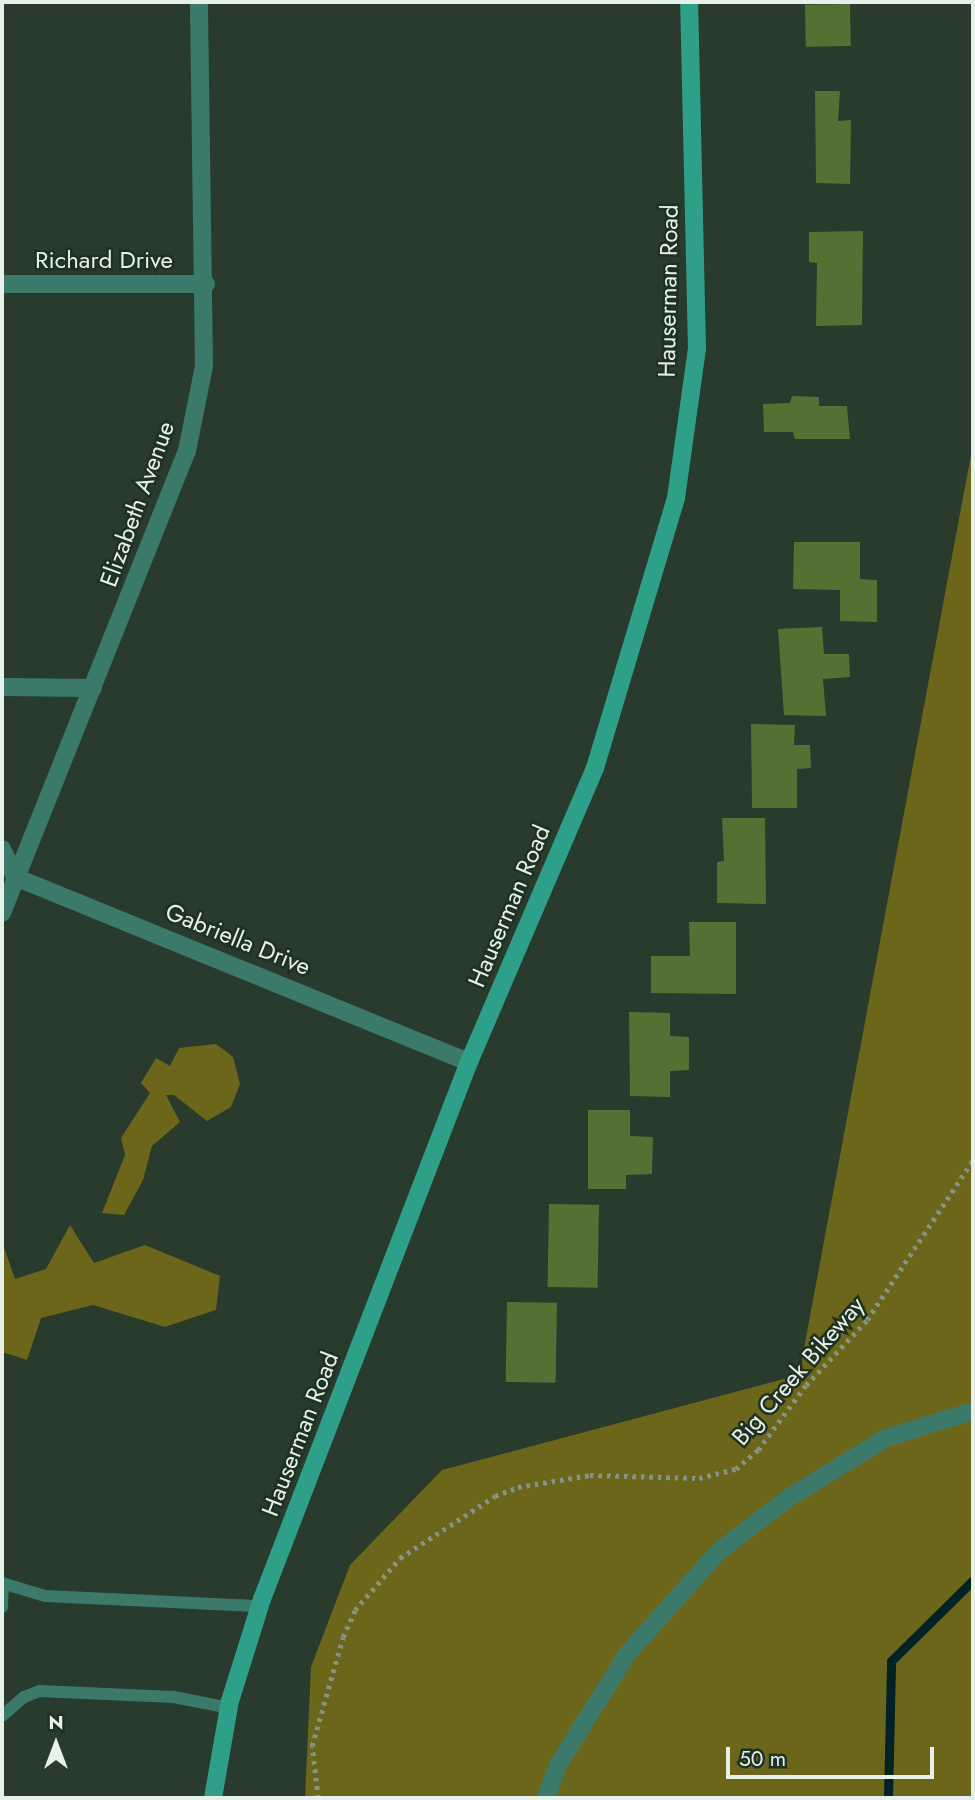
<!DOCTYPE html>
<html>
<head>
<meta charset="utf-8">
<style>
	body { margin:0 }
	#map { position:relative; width:975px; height:1800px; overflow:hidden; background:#283b2d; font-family:Jost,sans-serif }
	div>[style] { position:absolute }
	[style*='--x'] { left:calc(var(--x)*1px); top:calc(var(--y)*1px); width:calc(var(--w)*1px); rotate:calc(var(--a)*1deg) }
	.forest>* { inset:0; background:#6c661b }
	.stream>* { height:9px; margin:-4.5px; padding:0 4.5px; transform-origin:4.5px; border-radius:4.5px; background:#022325 }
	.building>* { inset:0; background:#557033; transform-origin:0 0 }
	.path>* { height:4.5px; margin-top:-2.25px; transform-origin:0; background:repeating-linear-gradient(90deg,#849488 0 3.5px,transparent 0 8.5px) }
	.service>* { height:12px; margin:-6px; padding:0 6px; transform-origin:6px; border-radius:6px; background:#3b7a6b }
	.minor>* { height:18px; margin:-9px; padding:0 9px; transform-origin:9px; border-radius:9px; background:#3b7a6b }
	.tertiary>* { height:18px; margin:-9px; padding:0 9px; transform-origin:9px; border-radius:9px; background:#3b7a6b }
	.secondary>* { height:18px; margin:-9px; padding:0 9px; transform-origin:9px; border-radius:9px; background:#2e9f89 }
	span { translate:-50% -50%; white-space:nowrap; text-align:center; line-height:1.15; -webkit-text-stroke:5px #1e3123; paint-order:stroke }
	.street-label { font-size:24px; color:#e6f2e9 }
	.frame { position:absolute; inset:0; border:4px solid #e6f2e9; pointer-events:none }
	.north { position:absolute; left:21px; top:1709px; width:70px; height:70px; -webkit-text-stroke:5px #1e3123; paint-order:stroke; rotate:0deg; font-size:19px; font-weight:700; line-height:28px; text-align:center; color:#e6f2e9 }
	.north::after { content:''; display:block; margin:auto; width:24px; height:32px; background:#e6f2e9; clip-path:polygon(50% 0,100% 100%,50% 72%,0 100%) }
	.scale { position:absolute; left:726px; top:1747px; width:208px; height:32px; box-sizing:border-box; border:4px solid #e6f2e9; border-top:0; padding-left:9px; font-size:21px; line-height:24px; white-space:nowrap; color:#e6f2e9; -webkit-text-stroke:5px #1e3123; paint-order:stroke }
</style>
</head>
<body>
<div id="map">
	<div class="forest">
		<div style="clip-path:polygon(973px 444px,973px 1798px,305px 1798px,311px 1667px,350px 1565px,442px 1470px,799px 1375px)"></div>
		<div style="clip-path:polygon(216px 1044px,233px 1057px,240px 1084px,231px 1107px,207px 1121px,174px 1095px,166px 1095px,180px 1122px,152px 1146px,143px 1180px,124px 1215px,102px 1213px,125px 1155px,121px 1138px,150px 1093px,141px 1083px,156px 1058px,170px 1066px,179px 1048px)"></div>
		<div style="clip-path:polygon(70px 1225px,94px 1263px,145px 1245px,220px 1276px,216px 1310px,165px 1327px,93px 1305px,41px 1318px,27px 1360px,2px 1352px,2px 1242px,15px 1279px,46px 1269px)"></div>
	</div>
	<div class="stream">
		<div style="--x:888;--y:1798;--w:137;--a:-88.7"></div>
		<div style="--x:891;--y:1661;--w:115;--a:-44.6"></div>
	</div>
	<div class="building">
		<div style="left:850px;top:4px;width:42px;height:45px;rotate:89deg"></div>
		<div style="clip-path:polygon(815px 91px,840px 91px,838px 121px,851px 120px,850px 184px,816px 183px)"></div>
		<div style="clip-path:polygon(863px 231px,862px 325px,816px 326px,817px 263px,809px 262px,809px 232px)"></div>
		<div style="clip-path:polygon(792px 396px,819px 397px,819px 406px,847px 406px,850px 439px,795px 439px,793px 432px,764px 432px,763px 404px,790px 403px)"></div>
		<div style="clip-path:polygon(794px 542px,860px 542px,860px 579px,877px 580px,877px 622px,840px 621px,840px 590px,793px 589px)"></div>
		<div style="clip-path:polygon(822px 627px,824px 654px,849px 654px,850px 677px,823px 679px,826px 716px,784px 715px,778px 629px)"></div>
		<div style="clip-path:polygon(751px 724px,795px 725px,794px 745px,810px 745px,811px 768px,797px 769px,797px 808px,752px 808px)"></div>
		<div style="clip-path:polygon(722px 818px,765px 818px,766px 904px,717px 903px,717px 862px,724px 861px)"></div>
		<div style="clip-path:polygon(689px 922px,736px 922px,736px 994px,651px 993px,651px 956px,690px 956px)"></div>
		<div style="clip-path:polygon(629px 1012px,670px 1013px,670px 1036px,689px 1037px,689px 1070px,670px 1071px,670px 1097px,630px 1096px)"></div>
		<div style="clip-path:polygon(588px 1110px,630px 1110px,630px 1136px,653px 1137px,652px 1174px,626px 1175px,626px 1189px,588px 1189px)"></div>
		<div style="left:549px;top:1204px;width:50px;height:83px;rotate:1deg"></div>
		<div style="left:507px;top:1302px;width:50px;height:80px;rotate:1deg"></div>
	</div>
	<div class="path">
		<div style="--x:318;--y:1798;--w:52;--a:-96.6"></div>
		<div style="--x:312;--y:1746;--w:113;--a:-74.1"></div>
		<div style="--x:343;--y:1637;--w:30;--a:-66"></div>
		<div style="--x:355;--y:1610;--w:69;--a:-49.1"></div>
		<div style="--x:400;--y:1558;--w:113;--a:-33.1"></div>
		<div style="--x:495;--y:1496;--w:25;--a:-21"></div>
		<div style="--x:518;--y:1487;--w:73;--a:-9.5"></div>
		<div style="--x:590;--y:1475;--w:109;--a:1.6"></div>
		<div style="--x:699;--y:1478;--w:38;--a:-14"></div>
		<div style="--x:736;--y:1469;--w:29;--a:-41"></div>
		<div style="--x:758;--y:1450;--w:81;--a:-53.6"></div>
		<div style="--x:806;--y:1385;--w:89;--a:-46.8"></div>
		<div style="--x:867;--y:1320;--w:192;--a:-56.5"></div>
	</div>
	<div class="service">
		<div style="--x:2;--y:1583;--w:45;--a:16.8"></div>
		<div style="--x:45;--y:1596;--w:215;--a:2.7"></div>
		<div style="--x:2;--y:1607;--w:24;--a:-88"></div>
		<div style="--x:2;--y:1716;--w:29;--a:-41"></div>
		<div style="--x:24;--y:1697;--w:17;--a:-21"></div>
		<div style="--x:40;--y:1691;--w:134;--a:2.6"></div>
		<div style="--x:174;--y:1697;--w:56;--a:11.3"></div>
	</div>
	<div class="minor">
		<div style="--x:2;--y:284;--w:204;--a:0"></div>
		<div style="--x:2;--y:687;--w:91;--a:0.6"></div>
		<div style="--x:2;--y:849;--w:31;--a:65"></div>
		<div style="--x:15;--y:877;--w:490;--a:22.2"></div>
		<div style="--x:2;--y:913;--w:498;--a:-68.2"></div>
		<div style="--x:187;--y:451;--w:87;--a:-78.7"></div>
		<div style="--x:204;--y:366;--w:364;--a:-90.8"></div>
	</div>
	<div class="tertiary">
		<div style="--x:546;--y:1798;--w:35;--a:-70"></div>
		<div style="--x:558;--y:1765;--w:132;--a:-58"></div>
		<div style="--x:628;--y:1653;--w:137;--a:-48.3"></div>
		<div style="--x:719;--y:1551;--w:89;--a:-37.3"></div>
		<div style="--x:790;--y:1497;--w:113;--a:-31.6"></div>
		<div style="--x:886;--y:1438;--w:91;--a:-17.2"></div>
	</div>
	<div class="secondary">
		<div style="--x:213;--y:1798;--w:98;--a:-80.1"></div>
		<div style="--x:230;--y:1701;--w:107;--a:-72.6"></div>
		<div style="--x:262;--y:1599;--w:576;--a:-68.92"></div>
		<div style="--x:469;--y:1062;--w:320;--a:-66.8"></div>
		<div style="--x:595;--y:768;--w:282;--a:-73.3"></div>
		<div style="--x:676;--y:498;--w:150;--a:-82"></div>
		<div style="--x:697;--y:349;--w:347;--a:-91.3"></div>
	</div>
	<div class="street-label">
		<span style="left:104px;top:260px">Richard Drive</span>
		<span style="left:668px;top:291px;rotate:-89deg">Hauserman Road</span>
		<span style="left:137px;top:504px;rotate:-70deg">Elizabeth Avenue</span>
		<span style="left:509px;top:906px;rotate:-67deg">Hauserman Road</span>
		<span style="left:238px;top:939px;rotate:22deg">Gabriella Drive</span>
		<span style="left:798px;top:1371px;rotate:-49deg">Big Creek Bikeway</span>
		<span style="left:300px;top:1434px;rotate:-69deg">Hauserman Road</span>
	</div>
	<div class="frame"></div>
	<div class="north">N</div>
	<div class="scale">50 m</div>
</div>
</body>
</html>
